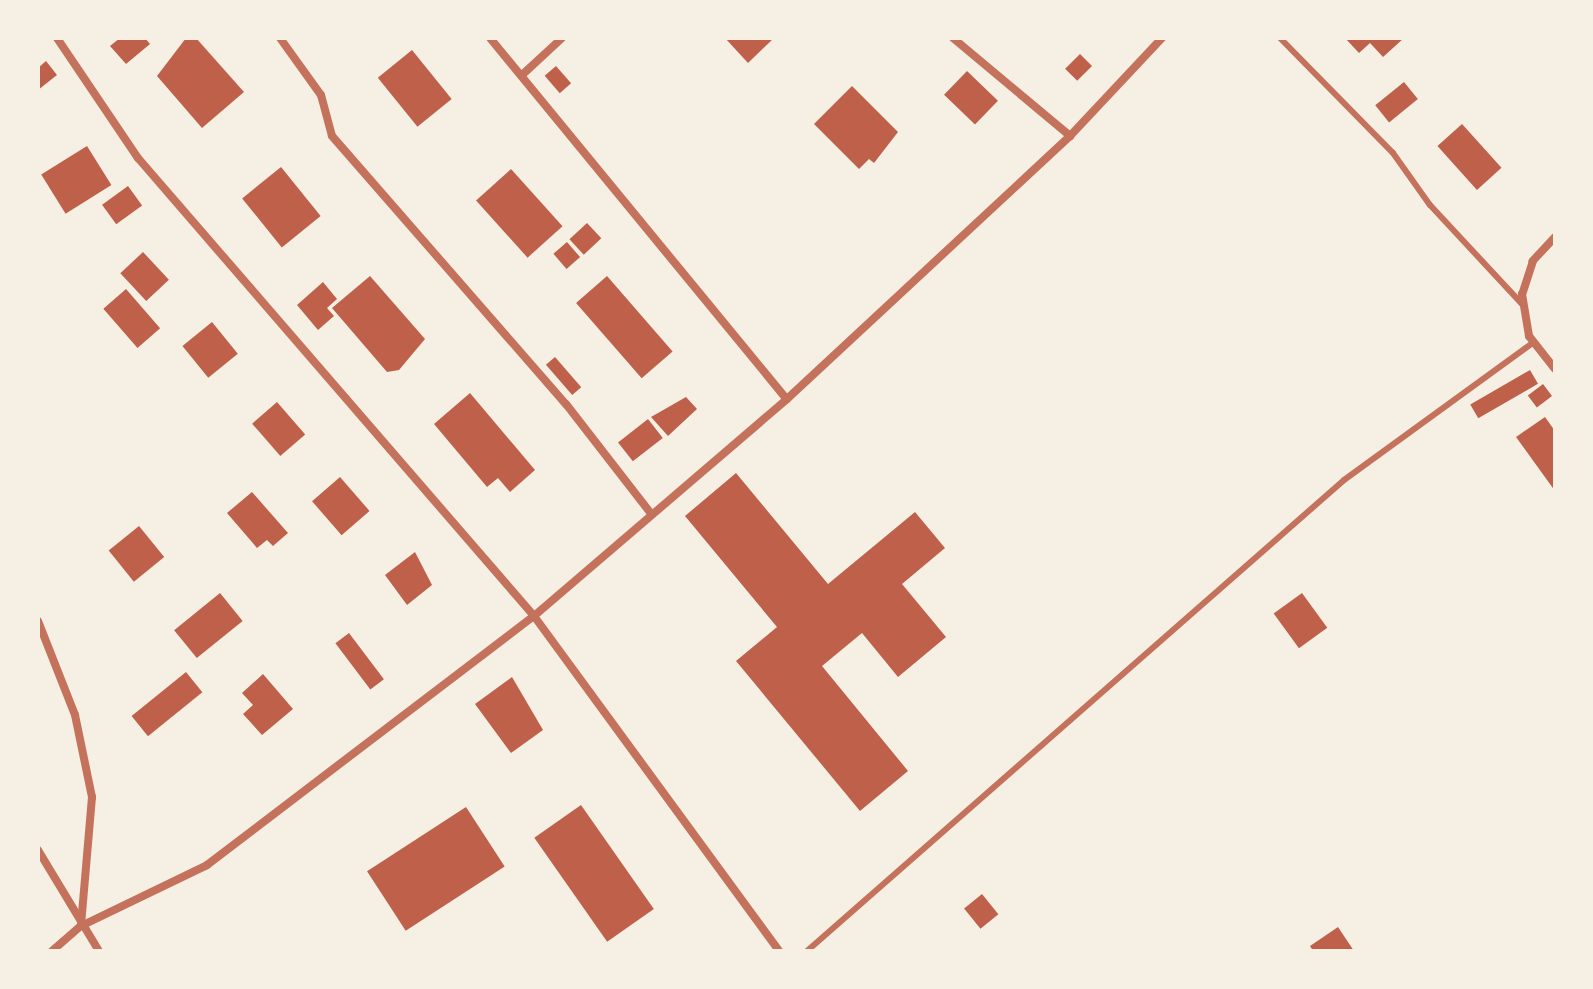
<!DOCTYPE html>
<html>
<head>
<meta charset="utf-8">
<style>
	body { margin:0 }
	#map { position:relative; width:1593px; height:989px; overflow:hidden; background:#f6efe4; font-family:Arial,sans-serif }
	div>[style] { position:absolute }
	[style*='--x'] { left:calc(var(--x)*1px); top:calc(var(--y)*1px); width:calc(var(--w)*1px); rotate:calc(var(--a)*1deg) }
	.building>* { inset:0; background:#bf614a; transform-origin:0 0 }
	.service>* { height:6px; margin:-3px; padding:0 3px; transform-origin:3px; border-radius:3px; background:#c5725c }
	.minor>* { height:8px; margin:-4px; padding:0 4px; transform-origin:4px; border-radius:4px; background:#c5725c }
	span { translate:-50% -50%; white-space:nowrap; text-align:center; line-height:1.15; -webkit-text-stroke:8px #f6efe4; paint-order:stroke }
	.frame { position:absolute; inset:0; border:40px solid #f6efe4; pointer-events:none }
</style>
</head>
<body>
<div id="map">
	<div class="building">
		<div style="clip-path:polygon(120px 38px,145px 38px,150px 44px,126px 64px,110px 46px)"></div>
		<div style="clip-path:polygon(186px 38px,196px 38px,244px 92px,202px 128px,157px 76px)"></div>
		<div style="clip-path:polygon(725px 38px,774px 38px,748px 63px)"></div>
		<div style="clip-path:polygon(1345px 38px,1404px 38px,1383px 57px,1370px 43px,1359px 53px)"></div>
		<div style="left:412px;top:50px;width:63px;height:44px;rotate:51deg"></div>
		<div style="left:1080px;top:54px;width:17px;height:21px;rotate:45deg"></div>
		<div style="clip-path:polygon(46px 61px,57px 75px,38px 90px,38px 68px)"></div>
		<div style="left:556px;top:66px;width:23px;height:15px;rotate:49deg"></div>
		<div style="left:967px;top:71px;width:43px;height:33px;rotate:44deg"></div>
		<div style="left:1404px;top:82px;width:22px;height:37px;rotate:51deg"></div>
		<div style="clip-path:polygon(852px 86px,898px 132px,874px 163px,869px 159px,859px 169px,814px 124px)"></div>
		<div style="left:1462px;top:124px;width:59px;height:33px;rotate:48deg"></div>
		<div style="left:87px;top:146px;width:46px;height:54px;rotate:58deg"></div>
		<div style="left:281px;top:167px;width:63px;height:50px;rotate:51deg"></div>
		<div style="left:511px;top:169px;width:77px;height:47px;rotate:48deg"></div>
		<div style="left:128px;top:186px;width:24px;height:32px;rotate:54deg"></div>
		<div style="left:587px;top:223px;width:21px;height:24px;rotate:47deg"></div>
		<div style="left:567px;top:242px;width:20px;height:18px;rotate:49deg"></div>
		<div style="left:143px;top:252px;width:38px;height:31px;rotate:47deg"></div>
		<div style="clip-path:polygon(370px 276px,425px 339px,399px 370px,387px 372px,332px 308px)"></div>
		<div style="left:607px;top:276px;width:100px;height:41px;rotate:49deg"></div>
		<div style="clip-path:polygon(323px 282px,337px 299px,327px 308px,334px 316px,318px 330px,297px 305px)"></div>
		<div style="left:126px;top:289px;width:52px;height:30px;rotate:49deg"></div>
		<div style="left:212px;top:322px;width:41px;height:38px;rotate:51deg"></div>
		<div style="left:555px;top:357px;width:40px;height:12px;rotate:49deg"></div>
		<div style="left:1530px;top:370px;width:16px;height:69px;rotate:60deg"></div>
		<div style="left:1543px;top:384px;width:15px;height:19px;rotate:53deg"></div>
		<div style="clip-path:polygon(470px 393px,535px 470px,510px 492px,498px 478px,487px 487px,434px 424px)"></div>
		<div style="clip-path:polygon(686px 397px,697px 409px,668px 436px,651px 417px)"></div>
		<div style="left:277px;top:402px;width:43px;height:33px;rotate:49deg"></div>
		<div style="clip-path:polygon(1545px 417px,1555px 431px,1555px 491px,1516px 437px)"></div>
		<div style="left:648px;top:419px;width:24px;height:38px;rotate:52deg"></div>
		<div style="clip-path:polygon(736px 473px,828px 584px,915px 512px,945px 548px,902px 584px,946px 637px,898px 677px,862px 633px,822px 666px,908px 771px,860px 811px,736px 661px,777px 627px,685px 516px)"></div>
		<div style="left:340px;top:477px;width:45px;height:37px;rotate:49deg"></div>
		<div style="clip-path:polygon(252px 492px,288px 533px,273px 546px,267px 540px,257px 548px,227px 513px)"></div>
		<div style="left:139px;top:526px;width:40px;height:39px;rotate:51deg"></div>
		<div style="clip-path:polygon(415px 552px,432px 585px,407px 605px,385px 575px)"></div>
		<div style="left:220px;top:593px;width:36px;height:59px;rotate:51deg"></div>
		<div style="left:1302px;top:593px;width:43px;height:35px;rotate:54deg"></div>
		<div style="left:349px;top:633px;width:58px;height:17px;rotate:53deg"></div>
		<div style="left:186px;top:672px;width:26px;height:70px;rotate:51deg"></div>
		<div style="clip-path:polygon(263px 674px,293px 709px,262px 735px,243px 714px,253px 705px,242px 693px)"></div>
		<div style="clip-path:polygon(512px 677px,543px 730px,511px 753px,475px 704px)"></div>
		<div style="left:581px;top:805px;width:127px;height:57px;rotate:55deg"></div>
		<div style="left:466px;top:807px;width:71px;height:118px;rotate:57deg"></div>
		<div style="left:982px;top:894px;width:26px;height:23px;rotate:51deg"></div>
		<div style="clip-path:polygon(1338px 927px,1354px 951px,1313px 951px,1310px 946px)"></div>
	</div>
	<div class="service">
		<div style="--x:1280;--y:38;--w:161;--a:45.5"></div>
		<div style="--x:1393;--y:153;--w:64;--a:54.6"></div>
		<div style="--x:1430;--y:205;--w:135;--a:47.1"></div>
		<div style="--x:807;--y:951;--w:714;--a:-41.25"></div>
		<div style="--x:1344;--y:480;--w:235;--a:-36"></div>
	</div>
	<div class="minor">
		<div style="--x:57;--y:38;--w:145;--a:56"></div>
		<div style="--x:138;--y:158;--w:605;--a:49.15"></div>
		<div style="--x:534;--y:616;--w:415;--a:53.8"></div>
		<div style="--x:280;--y:38;--w:70;--a:54.3"></div>
		<div style="--x:321;--y:95;--w:42;--a:75"></div>
		<div style="--x:332;--y:136;--w:356;--a:48.9"></div>
		<div style="--x:566;--y:404;--w:140;--a:52.2"></div>
		<div style="--x:490;--y:38;--w:467;--a:50.6"></div>
		<div style="--x:953;--y:38;--w:153;--a:39.9"></div>
		<div style="--x:522;--y:75;--w:54;--a:-42.8"></div>
		<div style="--x:1555;--y:237;--w:33;--a:133"></div>
		<div style="--x:1533;--y:261;--w:35;--a:108"></div>
		<div style="--x:1522;--y:294;--w:43;--a:80.5"></div>
		<div style="--x:1529;--y:336;--w:42;--a:51.8"></div>
		<div style="--x:38;--y:621;--w:101;--a:68.5"></div>
		<div style="--x:75;--y:715;--w:84;--a:78.3"></div>
		<div style="--x:92;--y:797;--w:129;--a:94.9"></div>
		<div style="--x:38;--y:850;--w:118;--a:58.9"></div>
		<div style="--x:52;--y:951;--w:38;--a:-41"></div>
		<div style="--x:81;--y:926;--w:140;--a:-25.8"></div>
		<div style="--x:207;--y:865;--w:411;--a:-37.3"></div>
		<div style="--x:534;--y:616;--w:333;--a:-40.6"></div>
		<div style="--x:787;--y:399;--w:386;--a:-42.9"></div>
		<div style="--x:1070;--y:136;--w:134;--a:-46.8"></div>
	</div>
	<div class="frame"></div>
</div>
</body>
</html>
